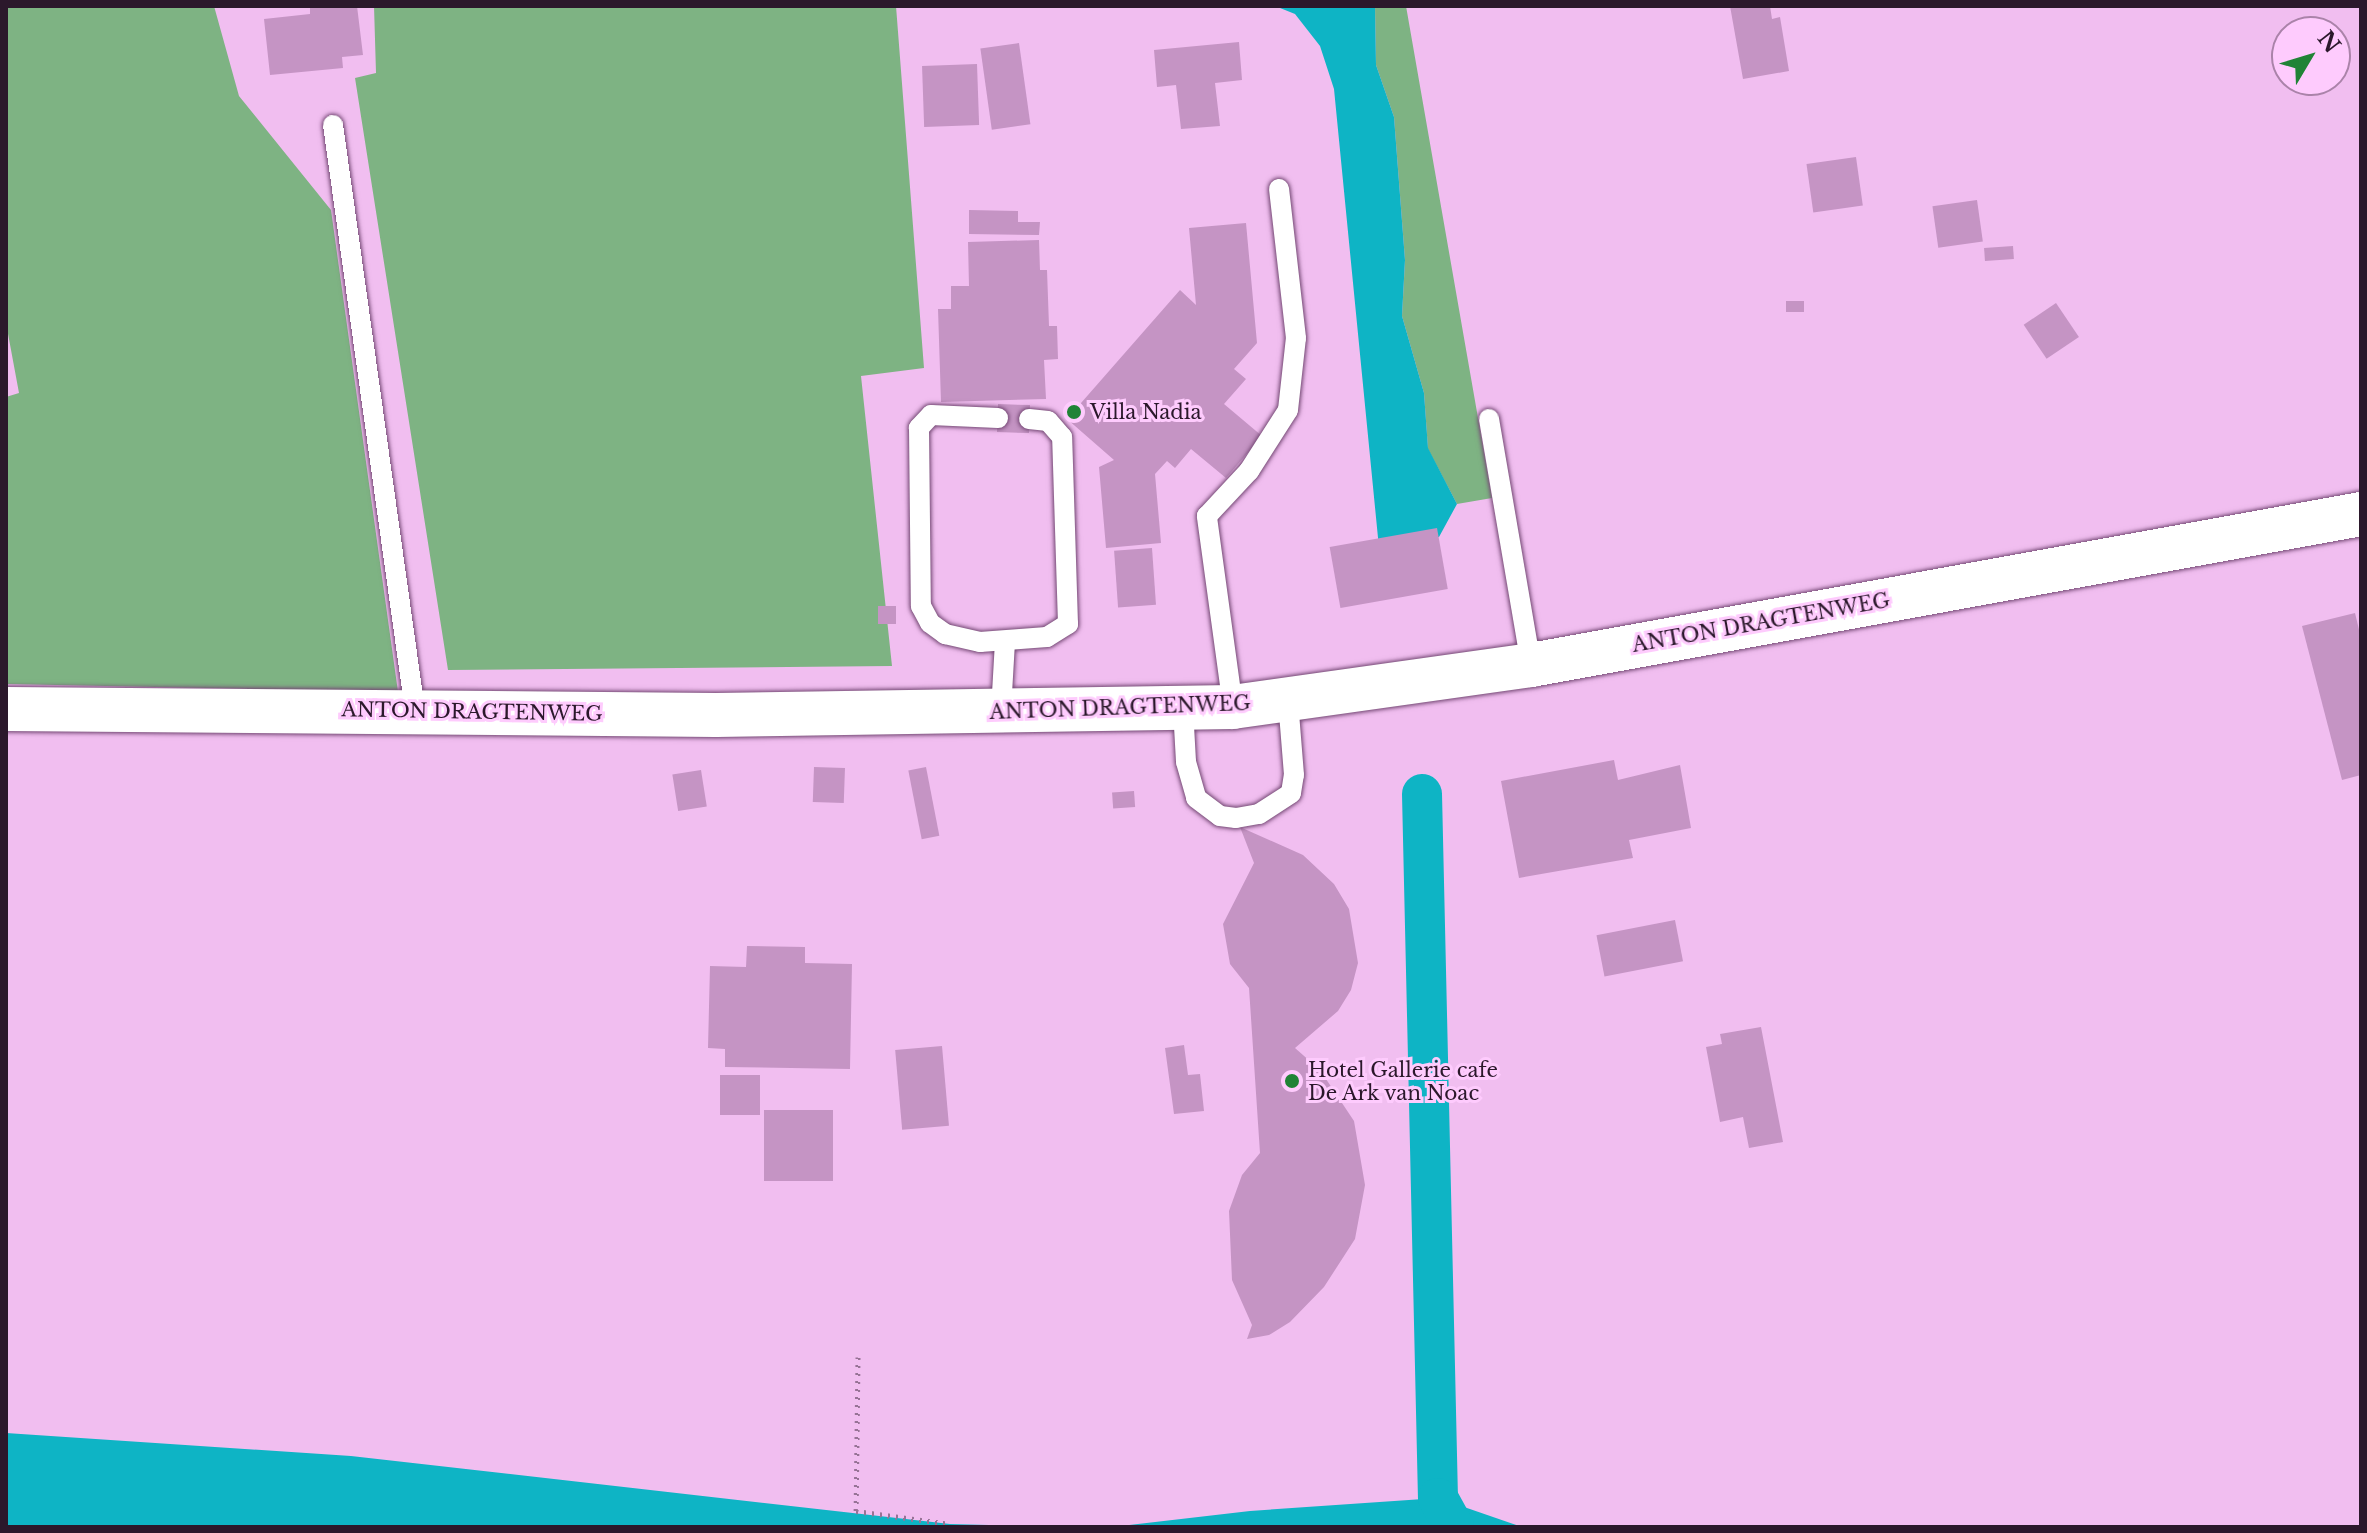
<!DOCTYPE html>
<html>
<head>
<meta charset="utf-8">
<style>
	body { margin:0 }
	#map { position:relative; width:2367px; height:1533px; overflow:hidden; background:#f1bef0; font-family:"Libre Baskerville",serif }
	div>[style] { position:absolute }
	[style*='--x'] { left:calc(var(--x)*1px); top:calc(var(--y)*1px); width:calc(var(--w)*1px); rotate:calc(var(--a)*1deg) }
	.green>* { inset:0; background:#7eb383 }
	.water>* { inset:0; background:#0eb4c5 }
	.canal>* { height:40px; margin:-20px; padding:0 20px; transform-origin:20px; border-radius:20px; background:#0eb4c5 }
	.building>* { inset:0; background:#c594c4; transform-origin:0 0 }
	.path>* { height:5px; margin-top:-2.5px; transform-origin:0; background:repeating-linear-gradient(90deg,#977396 0 2px,transparent 0 8px) }
	.roads { filter:drop-shadow(0 0 2px #744874) drop-shadow(0 0 2px #744874) }
	.service>* { height:20px; margin:-10px; padding:0 10px; transform-origin:10px; border-radius:10px; background:#fff }
	.secondary>* { height:44px; margin:-22px; padding:0 22px; transform-origin:22px; border-radius:22px; background:#fff }
	.dots>* { width:22px; height:22px; translate:-50% -50%; box-sizing:border-box; border:4px solid #fecbfd; border-radius:50% }
	span { translate:-50% -50%; white-space:nowrap; text-align:center; line-height:1.15; -webkit-text-stroke:6px #fecbfd; paint-order:stroke }
	.poi-label { font-size:20px; color:#2b182b }
	.left { translate:0 -50%; text-align:left }
	.street-label { font-size:20px; color:#2b182b }
	.frame { position:absolute; inset:0; border:8px solid #2b182b; pointer-events:none }
	.north { position:absolute; left:2271px; top:16px; width:80px; height:80px; box-sizing:border-box; background:#fecbfd; border:2px solid #aa83a9; border-radius:50%; rotate:52deg; font-size:22px; font-weight:700; line-height:32px; text-align:center; color:#2b182b }
	.north::after { content:''; display:block; margin:auto; width:28px; height:36px; background:#208336; clip-path:polygon(50% 0,100% 100%,50% 72%,0 100%) }
</style>
</head>
<body>
<div id="map">
	<div class="green">
		<div style="clip-path:polygon(6px 6px,214px 6px,239px 96px,331px 210px,398px 692px,6px 684px,6px 397px,19px 393px,6px 323px)"></div>
		<div style="clip-path:polygon(374px 6px,896px 6px,924px 368px,861px 376px,892px 666px,448px 670px,355px 78px,376px 73px)"></div>
		<div style="clip-path:polygon(1375px 6px,1406px 6px,1492px 498px,1457px 504px,1428px 449px,1424px 393px,1402px 316px,1405px 260px,1394px 117px,1376px 65px)"></div>
	</div>
	<div class="water">
		<div style="clip-path:polygon(1275px 6px,1375px 6px,1376px 65px,1394px 117px,1405px 260px,1402px 316px,1424px 393px,1428px 448px,1457px 504px,1439px 537px,1379px 548px,1334px 89px,1320px 46px,1295px 14px)"></div>
		<div style="clip-path:polygon(6px 1433px,351px 1456px,950px 1524px,1070px 1527px,6px 1527px)"></div>
		<div style="clip-path:polygon(1438px 1498px,1522px 1527px,1112px 1527px,1250px 1511px)"></div>
	</div>
	<div class="canal">
		<div style="--x:1422;--y:794;--w:704;--a:88.7"></div>
		<div style="--x:1438;--y:1498;--w:33;--a:61"></div>
	</div>
	<div class="building">
		<div style="clip-path:polygon(310px 6px,357px 6px,363px 55px,342px 57px,343px 68px,270px 75px,264px 19px,310px 14px)"></div>
		<div style="clip-path:polygon(1730px 6px,1770px 6px,1772px 19px,1780px 17px,1789px 71px,1743px 79px)"></div>
		<div style="clip-path:polygon(1239px 42px,1242px 80px,1215px 83px,1220px 126px,1181px 129px,1176px 85px,1157px 87px,1154px 50px)"></div>
		<div style="left:1019px;top:43px;width:82px;height:39px;rotate:82deg"></div>
		<div style="left:977px;top:64px;width:61px;height:55px;rotate:88deg"></div>
		<div style="left:1856px;top:157px;width:49px;height:50px;rotate:82deg"></div>
		<div style="left:1977px;top:200px;width:42px;height:45px;rotate:82deg"></div>
		<div style="clip-path:polygon(969px 210px,1018px 211px,1018px 222px,1040px 222px,1039px 235px,969px 234px)"></div>
		<div style="clip-path:polygon(1246px 223px,1257px 343px,1234px 369px,1246px 379px,1224px 404px,1262px 436px,1226px 478px,1191px 449px,1175px 468px,1167px 461px,1155px 474px,1161px 543px,1106px 548px,1099px 467px,1114px 460px,1067px 419px,1180px 290px,1196px 305px,1189px 228px)"></div>
		<div style="clip-path:polygon(1039px 240px,1040px 270px,1047px 270px,1049px 326px,1057px 326px,1058px 359px,1044px 360px,1046px 399px,941px 402px,938px 309px,951px 309px,951px 286px,969px 286px,968px 242px)"></div>
		<div style="left:2013px;top:246px;width:13px;height:29px;rotate:86deg"></div>
		<div style="left:1786px;top:301px;width:18px;height:11px"></div>
		<div style="left:2056px;top:303px;width:41px;height:39px;rotate:56deg"></div>
		<div style="left:998px;top:404px;width:32px;height:28px;rotate:2deg"></div>
		<div style="left:1437px;top:528px;width:62px;height:109px;rotate:80deg"></div>
		<div style="left:1152px;top:548px;width:57px;height:38px;rotate:86deg"></div>
		<div style="left:878px;top:606px;width:18px;height:18px"></div>
		<div style="clip-path:polygon(2355px 613px,2361px 638px,2361px 775px,2342px 780px,2302px 626px)"></div>
		<div style="clip-path:polygon(1614px 760px,1618px 780px,1680px 765px,1691px 828px,1629px 840px,1633px 858px,1519px 878px,1501px 781px)"></div>
		<div style="left:814px;top:767px;width:31px;height:35px;rotate:2deg"></div>
		<div style="left:926px;top:767px;width:70px;height:18px;rotate:79deg"></div>
		<div style="left:701px;top:770px;width:37px;height:29px;rotate:81deg"></div>
		<div style="left:1134px;top:791px;width:16px;height:22px;rotate:86deg"></div>
		<div style="clip-path:polygon(1240px 827px,1303px 855px,1334px 884px,1349px 909px,1358px 963px,1351px 990px,1338px 1011px,1295px 1048px,1320px 1070px,1354px 1121px,1365px 1185px,1355px 1239px,1324px 1287px,1290px 1322px,1269px 1335px,1247px 1339px,1252px 1325px,1232px 1280px,1229px 1211px,1242px 1175px,1260px 1153px,1249px 988px,1230px 964px,1223px 924px,1254px 863px)"></div>
		<div style="left:1675px;top:920px;width:42px;height:80px;rotate:79deg"></div>
		<div style="clip-path:polygon(747px 946px,805px 947px,805px 963px,852px 964px,850px 1069px,725px 1067px,725px 1049px,708px 1048px,710px 966px,746px 967px)"></div>
		<div style="clip-path:polygon(1761px 1027px,1783px 1142px,1749px 1148px,1743px 1117px,1720px 1122px,1706px 1047px,1722px 1044px,1720px 1034px)"></div>
		<div style="clip-path:polygon(1184px 1045px,1188px 1075px,1200px 1074px,1204px 1111px,1174px 1114px,1165px 1048px)"></div>
		<div style="left:942px;top:1046px;width:80px;height:47px;rotate:85deg"></div>
		<div style="left:720px;top:1075px;width:40px;height:40px"></div>
		<div style="left:764px;top:1110px;width:69px;height:71px"></div>
	</div>
	<div class="path">
		<div style="--x:858;--y:1357;--w:154;--a:90.7"></div>
		<div style="--x:856;--y:1511;--w:95;--a:7.9"></div>
	</div>
	<div class="roads">
		<div class="service">
			<div style="--x:333;--y:125;--w:592;--a:82.03"></div>
			<div style="--x:998;--y:418;--w:67;--a:-177.4"></div>
			<div style="--x:931;--y:415;--w:18;--a:133"></div>
			<div style="--x:919;--y:428;--w:178;--a:89.4"></div>
			<div style="--x:921;--y:606;--w:19;--a:62"></div>
			<div style="--x:930;--y:623;--w:19;--a:36"></div>
			<div style="--x:945;--y:634;--w:36;--a:13"></div>
			<div style="--x:980;--y:642;--w:67;--a:-4.3"></div>
			<div style="--x:1047;--y:637;--w:25;--a:-32"></div>
			<div style="--x:1068;--y:624;--w:187;--a:-91.8"></div>
			<div style="--x:1062;--y:437;--w:21;--a:-131"></div>
			<div style="--x:1048;--y:421;--w:19;--a:-174"></div>
			<div style="--x:1489;--y:419;--w:250;--a:80.3"></div>
			<div style="--x:1233;--y:707;--w:193;--a:-97.8"></div>
			<div style="--x:1207;--y:516;--w:62;--a:-47"></div>
			<div style="--x:1249;--y:471;--w:72;--a:-57.4"></div>
			<div style="--x:1288;--y:410;--w:72;--a:-83.7"></div>
			<div style="--x:1296;--y:338;--w:150;--a:-96.5"></div>
			<div style="--x:1183;--y:708;--w:54;--a:86.8"></div>
			<div style="--x:1186;--y:762;--w:37;--a:74"></div>
			<div style="--x:1196;--y:798;--w:30;--a:37"></div>
			<div style="--x:1220;--y:816;--w:16;--a:7"></div>
			<div style="--x:1236;--y:818;--w:23;--a:-10"></div>
			<div style="--x:1259;--y:814;--w:38;--a:-33"></div>
			<div style="--x:1291;--y:793;--w:18;--a:-81"></div>
			<div style="--x:1294;--y:775;--w:75;--a:-94.6"></div>
			<div style="--x:1001;--y:711;--w:69;--a:-86.7"></div>
		</div>
		<div class="secondary">
			<div style="--x:6;--y:709;--w:710;--a:0.48"></div>
			<div style="--x:716;--y:715;--w:517;--a:-0.89"></div>
			<div style="--x:1233;--y:707;--w:301;--a:-8"></div>
			<div style="--x:1531;--y:665;--w:844;--a:-10.31"></div>
		</div>
	</div>
	<div class="dots">
		<div style="left:1074px;top:412px;background:#208336"></div>
		<div style="left:1292px;top:1081px;background:#208336"></div>
	</div>
	<div class="poi-label">
		<span class="left" style="left:1090px;top:412px">Villa Nadia</span>
		<span class="left" style="left:1308px;top:1082px">Hotel Gallerie cafe<br>De Ark van Noac</span>
	</div>
	<div class="street-label">
		<span style="left:1761px;top:623px;rotate:-10deg">ANTON DRAGTENWEG</span>
		<span style="left:1120px;top:708px;rotate:-2deg">ANTON DRAGTENWEG</span>
		<span style="left:472px;top:712px;rotate:1deg">ANTON DRAGTENWEG</span>
	</div>
	<div class="frame"></div>
	<div class="north">N</div>
</div>
</body>
</html>
